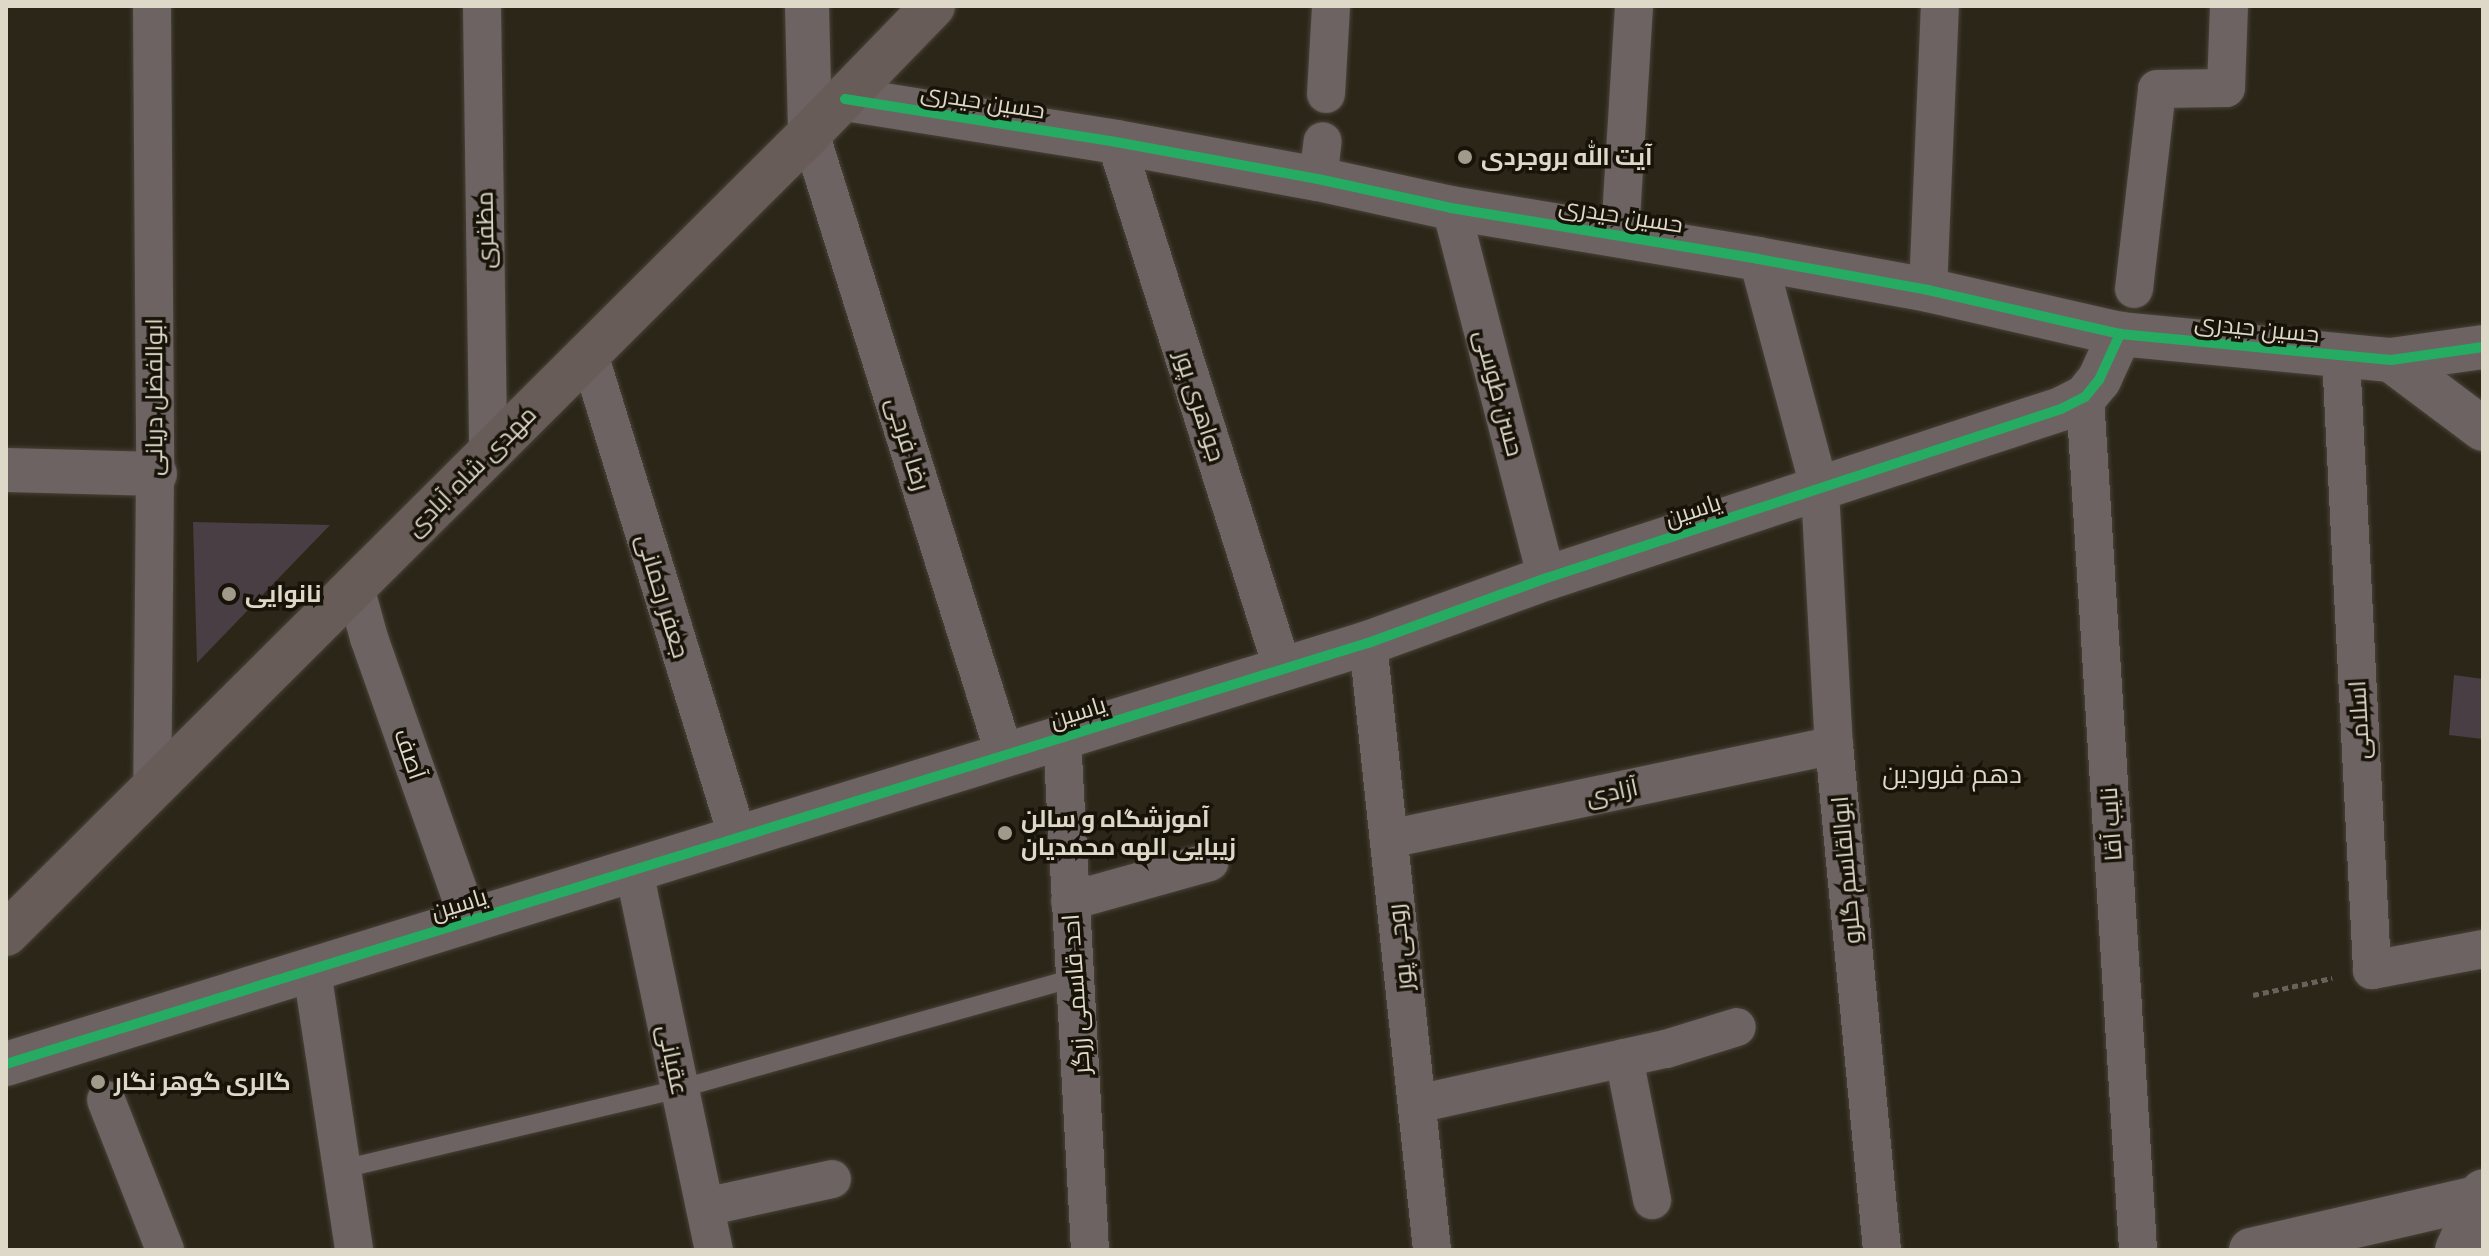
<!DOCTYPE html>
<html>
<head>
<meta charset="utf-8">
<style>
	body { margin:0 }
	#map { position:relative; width:2489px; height:1256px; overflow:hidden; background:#2c2619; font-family:Poppins,Cairo,sans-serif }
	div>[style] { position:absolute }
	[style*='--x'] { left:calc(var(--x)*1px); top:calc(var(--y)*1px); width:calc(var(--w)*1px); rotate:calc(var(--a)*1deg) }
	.building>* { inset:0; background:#493e43 }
	.path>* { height:5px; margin-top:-2.5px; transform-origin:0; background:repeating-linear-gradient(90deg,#68625d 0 6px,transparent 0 10px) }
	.roads { filter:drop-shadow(0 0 2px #474237) drop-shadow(0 0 2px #474237) }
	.service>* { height:18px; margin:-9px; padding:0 9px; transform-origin:9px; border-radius:9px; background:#6d6362 }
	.minor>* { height:38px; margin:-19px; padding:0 19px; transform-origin:19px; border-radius:19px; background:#6d6362 }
	.tertiary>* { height:44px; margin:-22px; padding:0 22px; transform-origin:22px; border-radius:22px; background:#6d6362 }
	.secondary>* { height:44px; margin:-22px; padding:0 22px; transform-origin:22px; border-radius:22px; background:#675c58 }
	.cycleway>* { height:10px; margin:-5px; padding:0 5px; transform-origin:5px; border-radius:5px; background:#26ab63 }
	.dots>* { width:22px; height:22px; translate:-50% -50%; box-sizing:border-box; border:4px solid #181309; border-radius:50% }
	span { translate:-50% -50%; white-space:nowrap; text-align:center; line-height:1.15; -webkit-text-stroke:7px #181309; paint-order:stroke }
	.street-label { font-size:24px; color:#ded8c9 }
	.poi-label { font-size:24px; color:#ded8c9; font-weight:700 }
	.left { translate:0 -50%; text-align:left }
	.neighbourhood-label { font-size:26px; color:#ded8c9 }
	.frame { position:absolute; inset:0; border:8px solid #ded8c9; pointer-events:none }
</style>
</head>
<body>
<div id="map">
	<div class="building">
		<div style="clip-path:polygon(193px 522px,330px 525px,197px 663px)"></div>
		<div style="clip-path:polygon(2454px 675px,2483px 679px,2483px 739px,2449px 735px)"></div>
	</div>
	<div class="path">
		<div style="--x:2253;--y:995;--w:81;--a:-12.1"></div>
	</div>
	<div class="roads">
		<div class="service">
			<div style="--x:343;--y:1169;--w:345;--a:-13.4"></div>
			<div style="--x:679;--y:1089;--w:411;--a:-15.7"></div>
		</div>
		<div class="minor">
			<div style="--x:152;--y:6;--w:468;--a:89.6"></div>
			<div style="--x:155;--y:474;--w:314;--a:90.5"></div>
			<div style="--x:482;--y:6;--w:448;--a:89.2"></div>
			<div style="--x:1326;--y:94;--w:88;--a:-86.7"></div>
			<div style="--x:810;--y:133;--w:653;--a:72.62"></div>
			<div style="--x:1116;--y:142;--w:554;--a:72.45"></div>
			<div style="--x:1318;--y:179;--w:38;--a:-83"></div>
			<div style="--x:1451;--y:208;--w:382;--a:75.5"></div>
			<div style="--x:1620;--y:235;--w:229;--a:-86.5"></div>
			<div style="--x:1758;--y:259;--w:239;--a:75"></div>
			<div style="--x:1820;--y:490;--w:255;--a:86.9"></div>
			<div style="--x:1834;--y:745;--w:507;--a:84.57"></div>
			<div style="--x:2134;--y:289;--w:201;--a:-83.4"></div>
			<div style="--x:2157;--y:89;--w:69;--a:-0.8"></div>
			<div style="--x:2226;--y:88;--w:82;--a:-87.9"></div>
			<div style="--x:1928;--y:290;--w:284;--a:-87.6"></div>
			<div style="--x:589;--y:354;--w:506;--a:72.89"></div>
			<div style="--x:2341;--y:357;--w:614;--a:87.1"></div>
			<div style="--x:2372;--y:970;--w:113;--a:-10.7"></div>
			<div style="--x:2085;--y:397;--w:855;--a:86.44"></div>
			<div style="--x:355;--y:587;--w:53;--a:74.6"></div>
			<div style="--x:369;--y:638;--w:300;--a:70.5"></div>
			<div style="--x:1368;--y:643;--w:610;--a:83.98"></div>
			<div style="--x:1062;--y:738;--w:513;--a:86.87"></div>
			<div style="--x:1389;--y:839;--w:455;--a:-11.9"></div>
			<div style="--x:634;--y:871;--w:387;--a:78.1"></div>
			<div style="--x:1070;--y:901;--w:145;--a:-15.6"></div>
			<div style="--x:312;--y:971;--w:282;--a:81.4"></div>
			<div style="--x:1624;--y:1058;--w:145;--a:78.8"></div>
			<div style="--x:106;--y:1100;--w:161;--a:68.5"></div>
			<div style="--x:1417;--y:1104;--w:255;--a:-12.5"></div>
			<div style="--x:1666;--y:1049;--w:74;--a:-17.2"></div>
			<div style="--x:705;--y:1207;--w:130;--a:-12.4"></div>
		</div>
		<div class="tertiary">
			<div style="--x:807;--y:6;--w:127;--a:88.6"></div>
			<div style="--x:845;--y:99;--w:274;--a:9"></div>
			<div style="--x:1116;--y:142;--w:205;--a:10.4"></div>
			<div style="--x:1318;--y:179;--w:136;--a:12.3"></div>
			<div style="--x:1451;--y:208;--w:311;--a:9.4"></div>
			<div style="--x:1758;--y:259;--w:173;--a:10.3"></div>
			<div style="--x:1928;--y:290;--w:197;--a:12.9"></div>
			<div style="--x:2120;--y:334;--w:272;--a:5.5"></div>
			<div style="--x:2391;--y:360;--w:93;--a:-8"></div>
			<div style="--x:2391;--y:360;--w:115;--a:36.9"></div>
			<div style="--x:6;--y:470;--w:149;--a:1.5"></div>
			<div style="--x:6;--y:1064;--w:1426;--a:-17.18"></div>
			<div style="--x:1368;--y:643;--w:190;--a:-20"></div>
			<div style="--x:1547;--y:578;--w:541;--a:-18.2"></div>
			<div style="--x:2061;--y:409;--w:27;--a:-27"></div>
			<div style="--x:2085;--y:397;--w:22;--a:-51"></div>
			<div style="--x:2099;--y:380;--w:51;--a:-65.5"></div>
			<div style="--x:2251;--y:1250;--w:235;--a:-13"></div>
			<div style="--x:2457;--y:1250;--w:64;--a:-66.2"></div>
		</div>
		<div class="secondary">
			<div style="--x:6;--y:934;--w:1135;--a:-44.89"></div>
			<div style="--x:810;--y:133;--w:177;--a:-45.9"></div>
		</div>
	</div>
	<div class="cycleway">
		<div style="--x:845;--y:99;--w:274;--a:9"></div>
		<div style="--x:1116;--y:142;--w:205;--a:10.4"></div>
		<div style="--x:1318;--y:179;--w:136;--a:12.3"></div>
		<div style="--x:1451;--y:208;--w:311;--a:9.4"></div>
		<div style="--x:1758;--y:259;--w:173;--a:10.3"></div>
		<div style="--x:1928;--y:290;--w:197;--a:12.9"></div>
		<div style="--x:2120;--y:334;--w:272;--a:5.5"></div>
		<div style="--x:2391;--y:360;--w:93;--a:-8"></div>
		<div style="--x:6;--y:1064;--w:1426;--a:-17.18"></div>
		<div style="--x:1368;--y:643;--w:190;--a:-20"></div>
		<div style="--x:1547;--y:578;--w:541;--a:-18.2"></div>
		<div style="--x:2061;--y:409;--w:27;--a:-27"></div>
		<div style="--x:2085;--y:397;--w:22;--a:-51"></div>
		<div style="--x:2099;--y:380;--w:51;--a:-65.5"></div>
	</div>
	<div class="dots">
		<div style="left:1465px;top:157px;background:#a09a8b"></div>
		<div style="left:229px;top:594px;background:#a09a8b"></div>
		<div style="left:1005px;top:833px;background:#a09a8b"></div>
		<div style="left:98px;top:1082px;background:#a09a8b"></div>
	</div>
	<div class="street-label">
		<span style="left:983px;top:101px;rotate:9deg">حسین حیدری</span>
		<span style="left:1621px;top:215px;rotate:9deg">حسین حیدری</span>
		<span style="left:485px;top:230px;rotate:-91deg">مظفری</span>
		<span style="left:2257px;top:328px;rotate:6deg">حسین حیدری</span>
		<span style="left:1499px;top:393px;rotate:75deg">حسن طوسی</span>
		<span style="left:154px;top:397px;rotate:-90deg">ابوالفضل دریانی</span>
		<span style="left:1200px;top:406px;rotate:72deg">جواهری پور</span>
		<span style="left:908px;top:444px;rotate:73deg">رضا فرجی</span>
		<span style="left:471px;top:471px;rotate:-45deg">مهدی شاه آبادی</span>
		<span style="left:1693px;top:510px;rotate:-18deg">یاسین</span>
		<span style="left:663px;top:596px;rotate:73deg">جعفر رحمانی</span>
		<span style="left:1078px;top:712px;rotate:-17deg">یاسین</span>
		<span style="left:2359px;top:720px;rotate:-93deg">اسلامی</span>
		<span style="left:410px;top:754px;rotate:71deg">آصف</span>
		<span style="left:1612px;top:792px;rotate:-12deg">آزادی</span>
		<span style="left:2111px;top:824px;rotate:-94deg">نایب آقا</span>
		<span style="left:1846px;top:870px;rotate:-95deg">ابوالقاسم گلرو</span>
		<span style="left:459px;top:904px;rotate:-17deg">یاسین</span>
		<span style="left:1400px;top:947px;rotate:-96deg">روحی پور</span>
		<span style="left:1076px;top:994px;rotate:-94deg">احد قاسمی زرگر</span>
		<span style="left:673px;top:1060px;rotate:78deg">عقیانی</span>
	</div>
	<div class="poi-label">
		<span class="left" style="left:1481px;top:157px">آیت الله بروجردی</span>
		<span class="left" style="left:245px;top:594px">نانوایی</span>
		<span class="left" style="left:1021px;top:833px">آموزشگاه و سالن<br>زیبایی الهه محمدیان</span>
		<span class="left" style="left:114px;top:1082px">گالری گوهر نگار</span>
	</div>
	<div class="neighbourhood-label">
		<span style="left:1952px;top:775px">دهم فروردین</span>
	</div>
	<div class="frame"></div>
</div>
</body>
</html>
